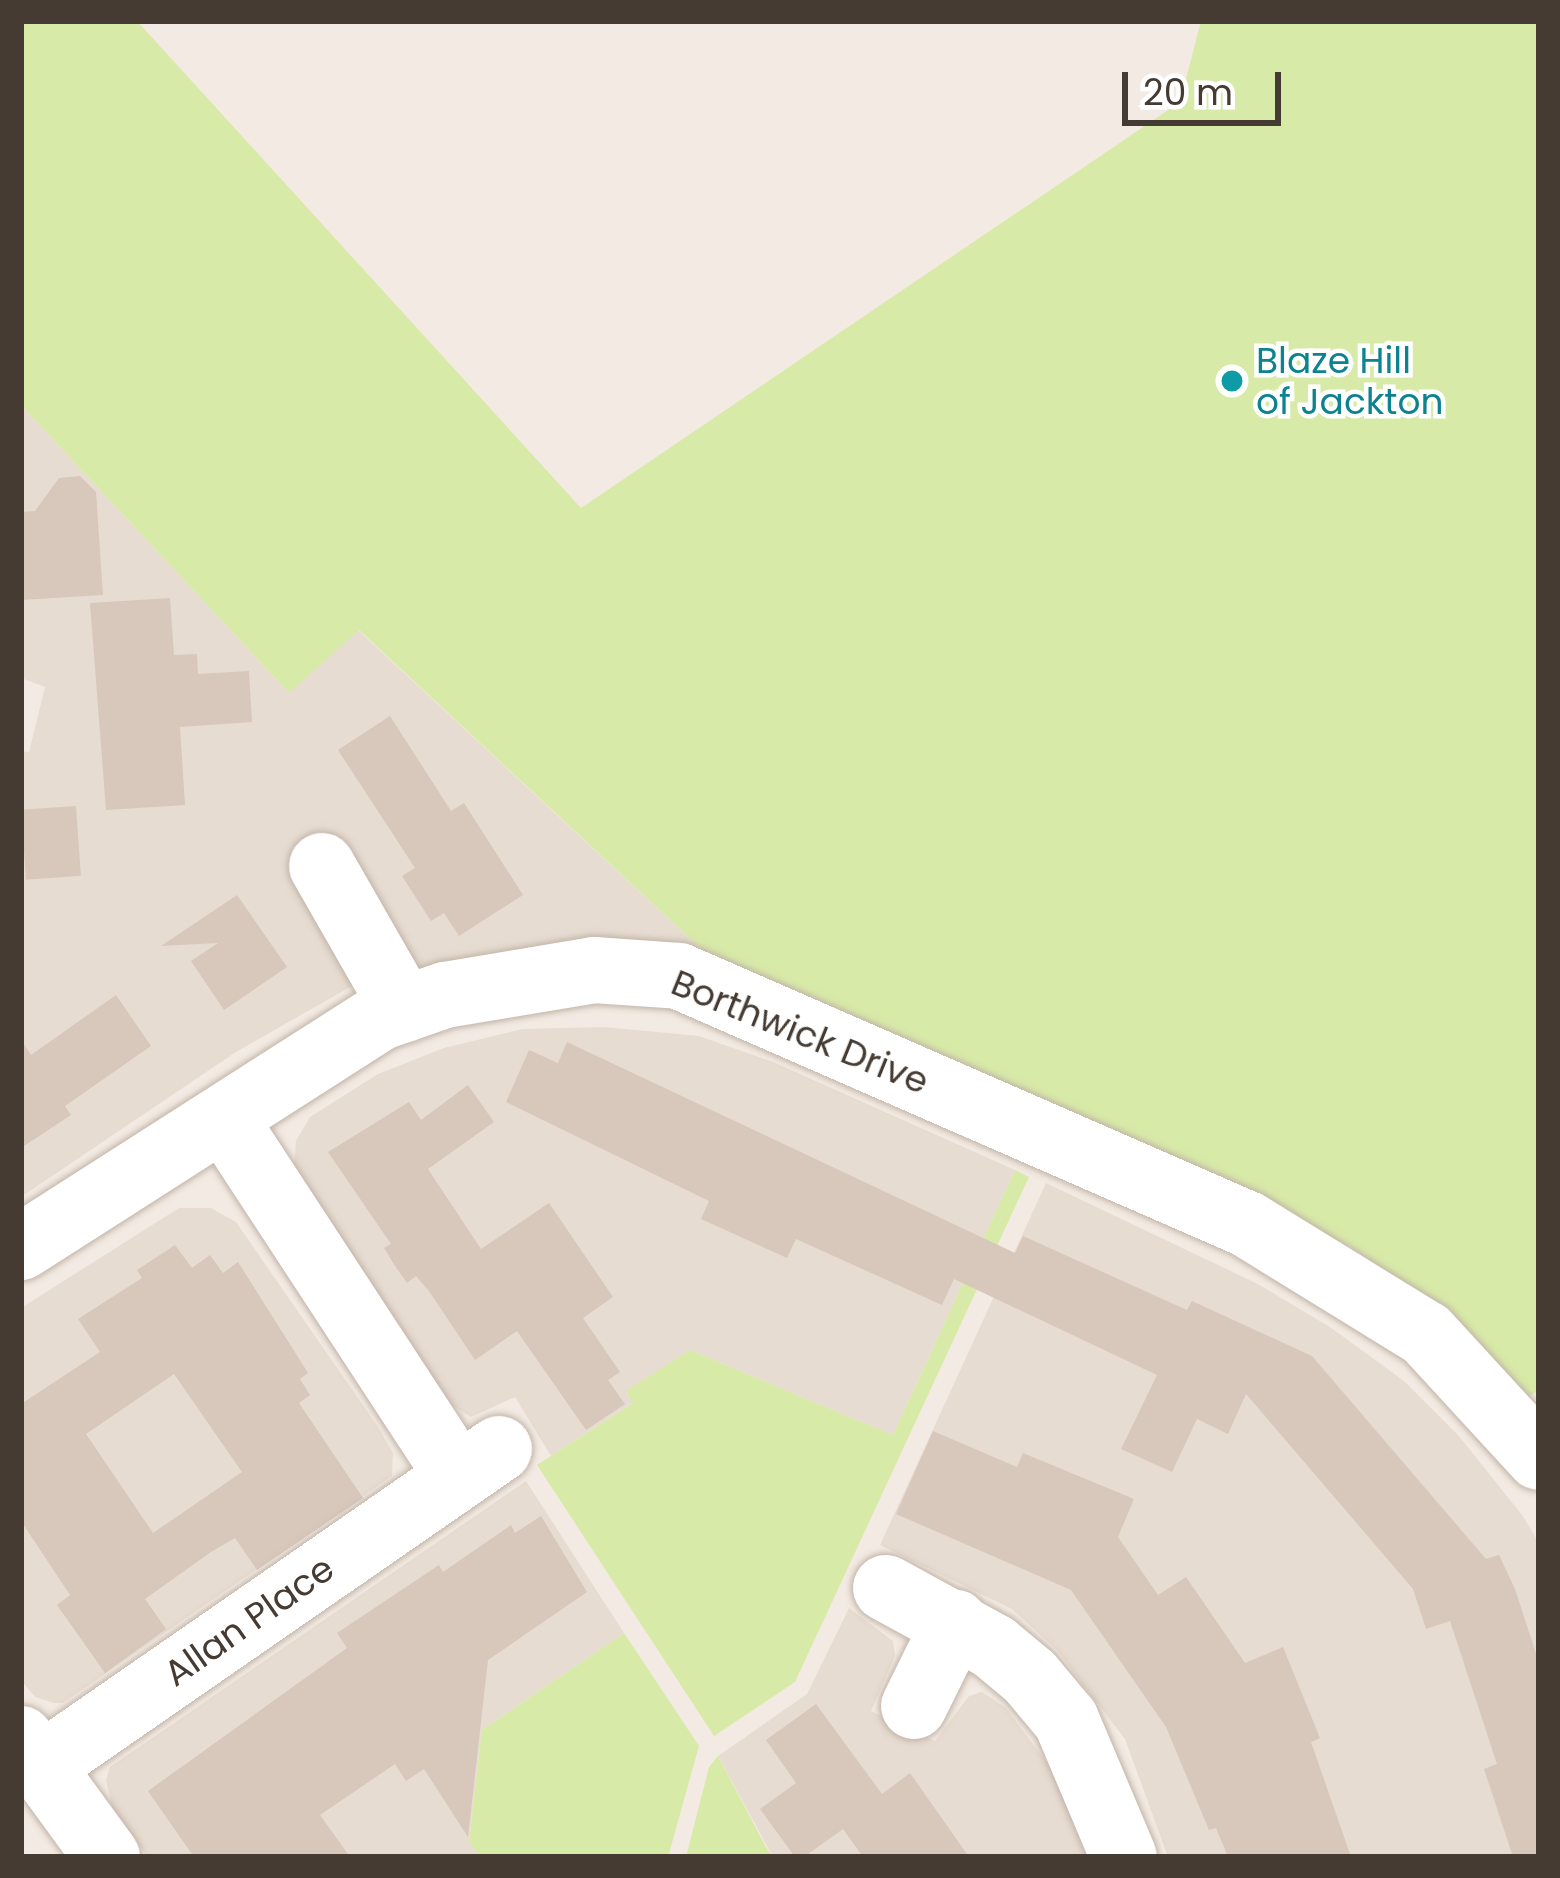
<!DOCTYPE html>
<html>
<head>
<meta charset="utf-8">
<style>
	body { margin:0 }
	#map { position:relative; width:1560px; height:1878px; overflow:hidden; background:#f3ebe3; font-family:Poppins,sans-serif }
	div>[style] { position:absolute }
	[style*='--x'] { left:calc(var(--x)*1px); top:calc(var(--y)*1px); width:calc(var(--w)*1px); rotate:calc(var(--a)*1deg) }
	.residential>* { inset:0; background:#e7dcd1 }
	.green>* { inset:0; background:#d8eaa8 }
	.building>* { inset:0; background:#d8c7bb; transform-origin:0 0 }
	.roads { filter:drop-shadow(0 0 3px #c2b4a8) drop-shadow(0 0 3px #c2b4a8) }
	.minor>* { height:66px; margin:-33px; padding:0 33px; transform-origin:33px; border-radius:33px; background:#fff }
	.dots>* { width:33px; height:33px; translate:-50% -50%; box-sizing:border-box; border:6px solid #fff; border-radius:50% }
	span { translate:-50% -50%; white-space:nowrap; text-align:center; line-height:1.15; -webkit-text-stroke:9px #fff; paint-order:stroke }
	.culture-label { font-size:36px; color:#0d838f }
	.left { translate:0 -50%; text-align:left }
	.street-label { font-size:36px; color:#453b33 }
	.frame { position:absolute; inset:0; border:24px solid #453b33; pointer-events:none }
	.scale { position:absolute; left:1122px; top:72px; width:159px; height:54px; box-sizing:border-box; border:6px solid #453b33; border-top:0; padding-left:15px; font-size:36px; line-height:42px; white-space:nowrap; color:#453b33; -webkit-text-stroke:9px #fff; paint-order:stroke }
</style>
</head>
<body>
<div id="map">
	<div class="residential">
		<div style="clip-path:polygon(21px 405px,288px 692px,358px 630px,712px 959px,419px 974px,316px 834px,291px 852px,366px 978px,236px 1052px,21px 1197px,21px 751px,29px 752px,45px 687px,21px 678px)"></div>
		<div style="clip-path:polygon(604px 1027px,699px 1036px,773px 1062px,1015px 1170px,893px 1435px,690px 1350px,626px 1392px,634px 1402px,551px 1456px,515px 1397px,471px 1417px,452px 1405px,303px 1195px,294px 1165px,296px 1141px,310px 1117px,378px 1074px,444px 1048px,522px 1029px)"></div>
		<div style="clip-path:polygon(1046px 1183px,1258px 1284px,1330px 1327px,1404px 1381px,1459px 1436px,1522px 1515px,1539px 1543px,1539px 1857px,1168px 1857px,1125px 1739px,1057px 1650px,1012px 1609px,880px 1545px)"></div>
		<div style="clip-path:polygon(179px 1208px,211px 1208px,236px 1222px,378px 1427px,393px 1453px,392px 1476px,63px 1703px,54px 1703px,35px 1697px,21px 1680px,21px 1308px)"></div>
		<div style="clip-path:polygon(526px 1481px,624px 1633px,482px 1730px,469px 1842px,480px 1857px,148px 1857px,113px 1811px,106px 1780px,110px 1767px)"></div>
		<div style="clip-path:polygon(849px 1608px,893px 1641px,895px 1656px,871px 1711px,935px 1741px,969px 1696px,982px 1692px,1006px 1708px,1061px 1782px,1086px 1857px,773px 1857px,718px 1756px,807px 1694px)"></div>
	</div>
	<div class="green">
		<div style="clip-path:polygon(21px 21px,137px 21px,581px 508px,1180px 102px,1201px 21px,1539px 21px,1539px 1390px,1527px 1398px,1464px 1331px,1348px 1245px,712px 959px,359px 630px,289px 693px,21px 405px)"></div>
		<div style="clip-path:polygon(1015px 1170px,1029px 1177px,795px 1682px,714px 1736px,537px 1465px,633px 1403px,626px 1391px,690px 1350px,893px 1435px)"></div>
		<div style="clip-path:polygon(624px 1633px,699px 1746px,668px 1857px,480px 1857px,469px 1842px,482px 1730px)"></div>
		<div style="clip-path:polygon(718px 1756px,766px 1847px,773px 1857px,686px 1857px,709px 1767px)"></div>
	</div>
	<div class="building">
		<div style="clip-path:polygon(80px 476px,96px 492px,103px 595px,21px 600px,21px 512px,35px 511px,59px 478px)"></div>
		<div style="clip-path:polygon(170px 598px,174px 655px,197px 654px,198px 674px,249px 671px,252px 722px,180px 727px,185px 805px,106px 810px,90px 603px)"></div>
		<div style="clip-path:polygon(390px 716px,451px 811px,464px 803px,523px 895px,459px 936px,444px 913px,431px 921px,402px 876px,415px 868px,338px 750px)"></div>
		<div style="left:76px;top:806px;width:70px;height:55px;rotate:86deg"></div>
		<div style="clip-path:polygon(237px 895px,287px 967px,224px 1010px,191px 961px,218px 943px,161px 946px)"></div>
		<div style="clip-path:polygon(116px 995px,151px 1046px,65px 1106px,71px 1115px,21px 1148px,21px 1040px,31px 1055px)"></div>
		<div style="clip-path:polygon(567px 1042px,1015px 1253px,1023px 1236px,1187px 1310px,1192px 1301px,1312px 1356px,1486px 1559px,1499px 1555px,1515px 1589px,1539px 1663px,1539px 1857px,1513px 1857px,1484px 1769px,1497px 1764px,1450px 1621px,1426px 1629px,1413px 1589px,1246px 1394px,1228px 1434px,1197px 1419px,1172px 1472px,1121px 1449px,1157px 1375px,954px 1279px,942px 1305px,796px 1239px,787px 1258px,701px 1219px,709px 1201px,506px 1102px,529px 1050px,558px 1063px)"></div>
		<div style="clip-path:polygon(468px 1085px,494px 1122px,428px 1169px,481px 1249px,549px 1203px,613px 1297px,583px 1318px,620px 1372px,608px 1380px,625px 1404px,586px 1430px,517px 1331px,475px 1360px,429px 1291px,416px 1276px,407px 1283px,395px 1266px,384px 1248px,391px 1244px,328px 1152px,409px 1102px,421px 1120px)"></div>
		<div style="clip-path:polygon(evenodd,175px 1245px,192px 1268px,210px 1255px,223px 1273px,238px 1262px,308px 1373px,300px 1379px,310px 1395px,299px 1403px,363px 1498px,257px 1570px,235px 1538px,211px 1552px,145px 1599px,166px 1629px,105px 1673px,57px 1605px,70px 1595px,21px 1521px,21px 1404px,100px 1352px,78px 1319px,142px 1278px,137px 1270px,175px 1245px,174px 1374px,242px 1472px,153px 1533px,86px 1434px,174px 1374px)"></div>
		<div style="clip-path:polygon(933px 1431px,1017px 1467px,1023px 1453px,1134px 1499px,1118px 1537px,1158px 1595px,1186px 1577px,1245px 1663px,1283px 1647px,1320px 1738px,1311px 1742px,1351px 1857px,1228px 1857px,1216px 1828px,1209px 1830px,1166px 1727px,1071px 1590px,896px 1514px)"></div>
		<div style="clip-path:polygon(541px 1516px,587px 1592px,488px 1660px,468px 1837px,424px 1769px,406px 1781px,395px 1764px,320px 1815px,350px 1857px,194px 1857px,148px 1791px,347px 1648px,337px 1633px,439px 1565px,443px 1572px,511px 1525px,515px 1533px)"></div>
		<div style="clip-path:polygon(816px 1704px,882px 1794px,910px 1773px,969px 1857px,863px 1857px,843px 1829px,804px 1857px,795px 1857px,760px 1809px,796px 1783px,766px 1740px)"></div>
	</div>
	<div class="roads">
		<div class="minor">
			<div style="--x:322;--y:866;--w:165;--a:60.2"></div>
			<div style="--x:225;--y:1120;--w:424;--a:56.8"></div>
			<div style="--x:21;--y:1247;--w:427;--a:-32.6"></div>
			<div style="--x:381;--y:1017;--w:68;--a:-19"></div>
			<div style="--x:445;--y:995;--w:151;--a:-9.5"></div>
			<div style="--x:594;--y:970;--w:85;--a:4"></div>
			<div style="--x:679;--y:976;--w:620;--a:23.59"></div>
			<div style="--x:1247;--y:1224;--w:210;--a:31.6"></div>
			<div style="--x:1426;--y:1334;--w:167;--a:47.4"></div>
			<div style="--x:886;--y:1588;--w:123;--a:28.6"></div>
			<div style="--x:994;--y:1647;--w:47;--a:39.8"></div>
			<div style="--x:1030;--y:1677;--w:56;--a:50.1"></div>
			<div style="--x:1066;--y:1720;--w:149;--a:67.1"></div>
			<div style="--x:914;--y:1706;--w:93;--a:-63.7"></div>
			<div style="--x:21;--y:1739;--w:146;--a:53.9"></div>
			<div style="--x:41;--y:1766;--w:557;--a:-34.69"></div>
		</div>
	</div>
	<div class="dots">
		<div style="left:1232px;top:381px;background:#0f9aa8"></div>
	</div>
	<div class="culture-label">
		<span class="left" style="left:1256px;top:381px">Blaze Hill<br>of Jackton</span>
	</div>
	<div class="street-label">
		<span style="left:800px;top:1032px;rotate:22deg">Borthwick Drive</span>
		<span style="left:249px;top:1621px;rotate:-35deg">Allan Place</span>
	</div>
	<div class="frame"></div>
	<div class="scale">20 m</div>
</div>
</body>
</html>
